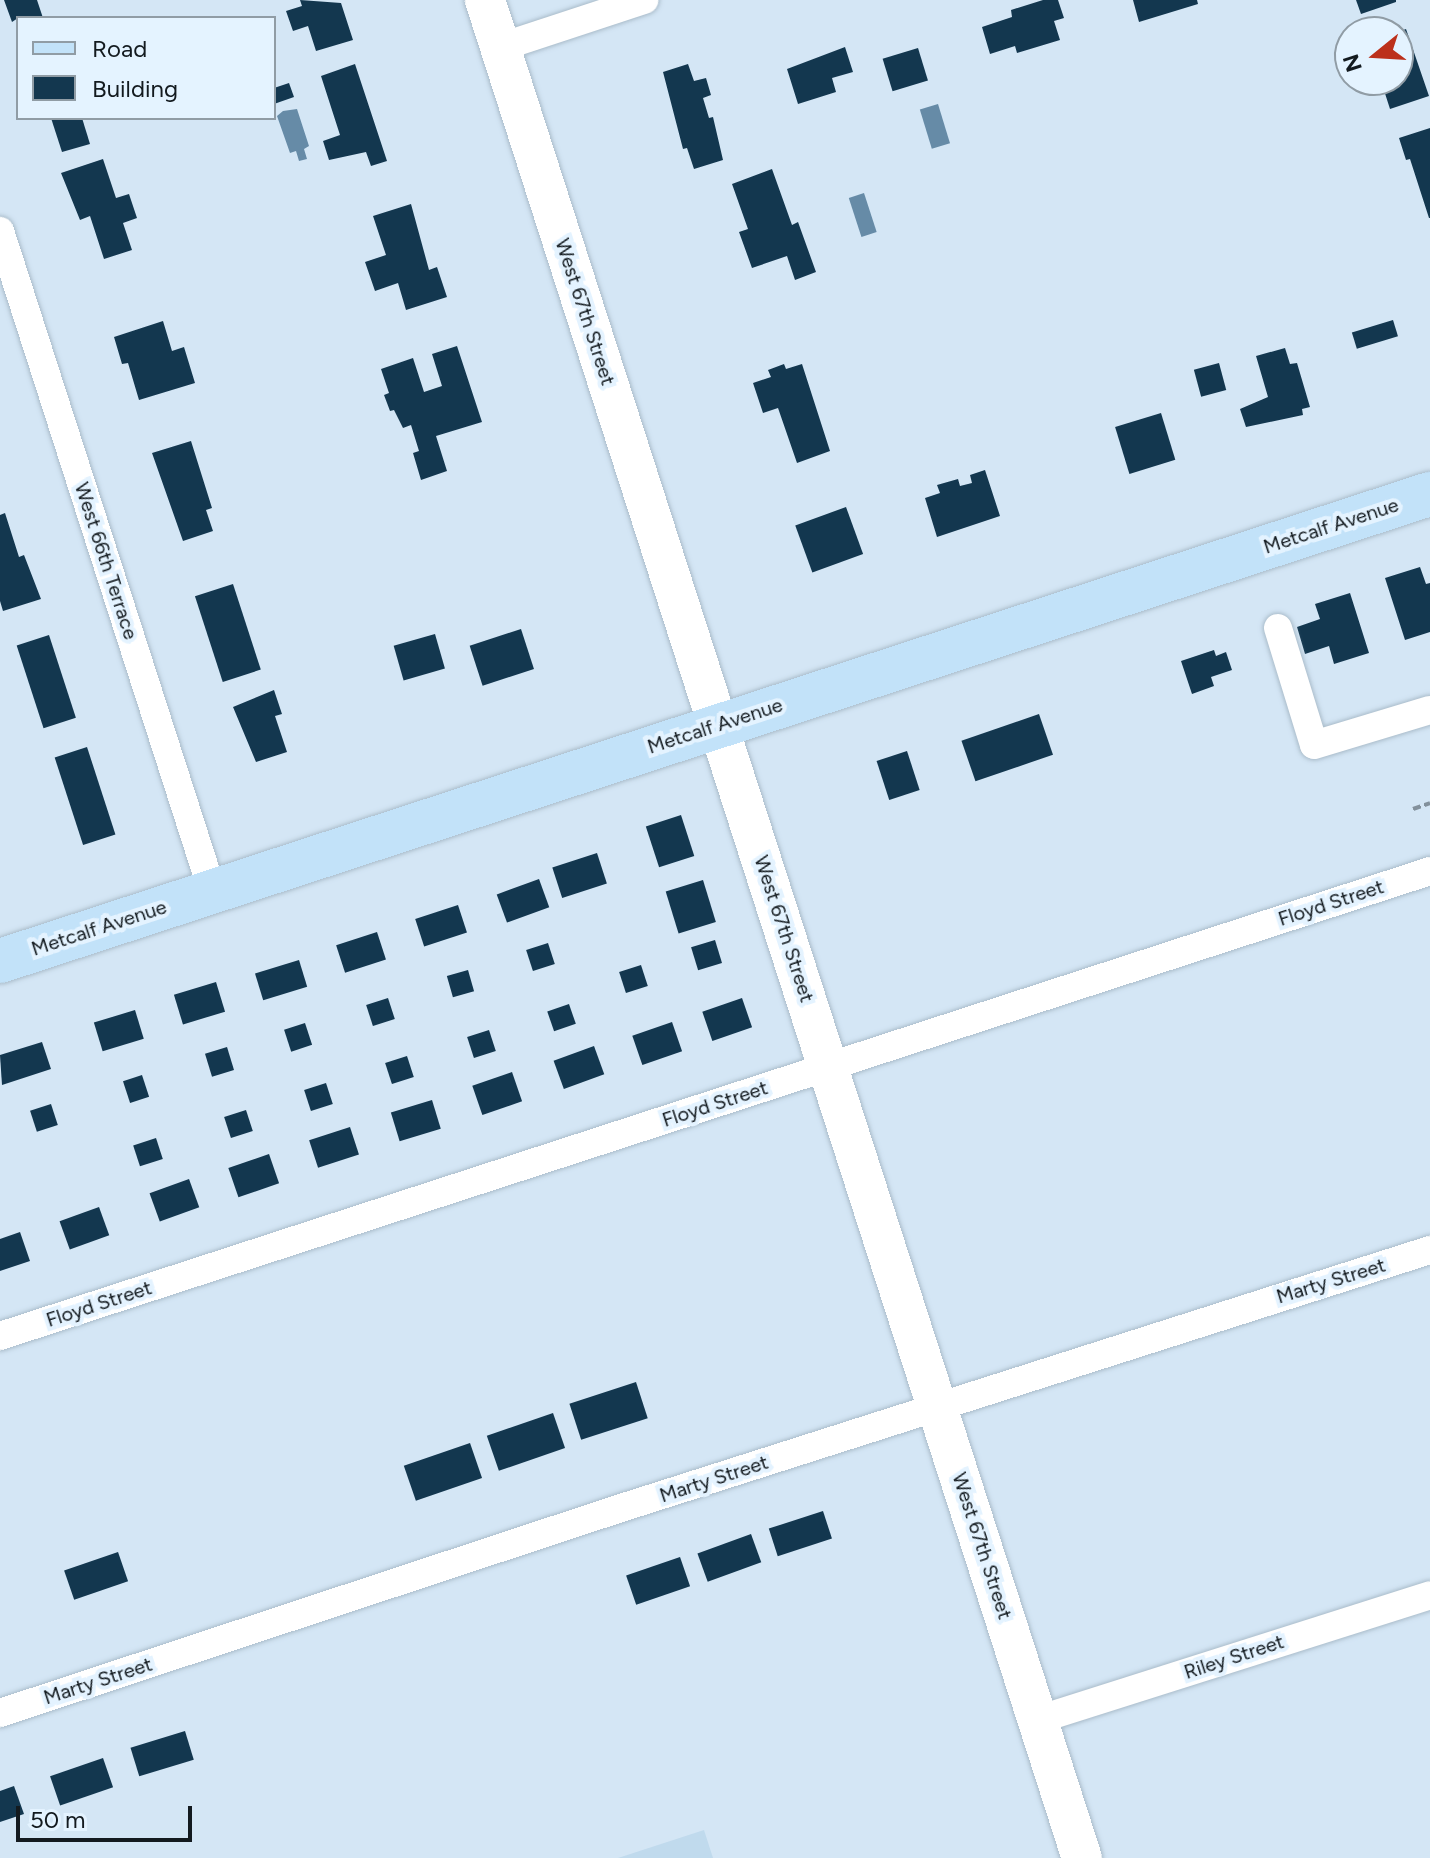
<!DOCTYPE html>
<html>
<head>
<meta charset="utf-8">
<style>
	body { margin:0 }
	#map { position:relative; width:1430px; height:1858px; overflow:hidden; background:#d4e6f5; font-family:Figtree,sans-serif }
	div>[style] { position:absolute }
	[style*='--x'] { left:calc(var(--x)*1px); top:calc(var(--y)*1px); width:calc(var(--w)*1px); rotate:calc(var(--a)*1deg) }
	.built>* { inset:0; background:#c0daed }
	.water>* { inset:0; background:#668ba7; transform-origin:0 0 }
	.building>* { inset:0; background:#13374f; transform-origin:0 0 }
	.path>* { height:4px; margin-top:-2px; transform-origin:0; background:repeating-linear-gradient(90deg,#83919c 0 8px,transparent 0 12px) }
	.roads { filter:drop-shadow(0 0 2px #aabcca) drop-shadow(0 0 2px #aabcca) }
	.street>* { height:28px; margin:-14px; padding:0 14px; transform-origin:14px; border-radius:14px; background:#fff }
	.secondary>* { height:40px; margin:-20px; padding:0 20px; transform-origin:20px; border-radius:20px; background:#fff }
	.primary>* { height:44px; margin:-22px; padding:0 22px; transform-origin:22px; border-radius:22px; background:#c2e2f9 }
	span { translate:-50% -50%; white-space:nowrap; text-align:center; line-height:1.15; -webkit-text-stroke:8px #e4f3ff; paint-order:stroke }
	.street-label { font-size:20px; color:#131a1f }
	.legend { position:absolute; left:16px; top:16px; width:260px; height:104px; box-sizing:border-box; background:#e4f3ff; border:2px solid #909ca5; margin:0; padding:10px 14px; list-style:none; font-size:24px; color:#131a1f }
	.legend li { display:flex; align-items:center; gap:16px; height:40px }
	.legend b { width:40px; border:2px solid #909ca5 }
	.north { position:absolute; left:1334px; top:16px; width:80px; height:80px; box-sizing:border-box; background:#e4f3ff; border:2px solid #909ca5; border-radius:50%; rotate:252deg; font-size:22px; font-weight:700; line-height:32px; text-align:center; color:#131a1f }
	.north::after { content:''; display:block; margin:auto; width:28px; height:36px; background:#bc301b; clip-path:polygon(50% 0,100% 100%,50% 72%,0 100%) }
	.scale { position:absolute; left:16px; top:1806px; width:176px; height:36px; box-sizing:border-box; border:4px solid #131a1f; border-top:0; padding-left:10px; font-size:24px; line-height:28px; white-space:nowrap; color:#131a1f; -webkit-text-stroke:6px #e4f3ff; paint-order:stroke }
</style>
</head>
<body>
<div id="map">
	<div class="built">
		<div style="clip-path:polygon(704px 1830px,713px 1858px,618px 1858px)"></div>
	</div>
	<div class="water">
		<div style="left:938px;top:104px;width:41px;height:19px;rotate:73deg"></div>
		<div style="clip-path:polygon(297px 109px,309px 146px,304px 149px,307px 159px,299px 161px,296px 151px,290px 153px,277px 116px,283px 111px)"></div>
		<div style="left:864px;top:193px;width:41px;height:16px;rotate:72deg"></div>
	</div>
	<div class="building">
		<div style="clip-path:polygon(4px 0,37px 0,43px 18px,18px 18px,12px 22px)"></div>
		<div style="clip-path:polygon(300px 0,341px 3px,353px 40px,316px 51px,308px 26px,293px 31px,286px 11px,302px 6px)"></div>
		<div style="clip-path:polygon(1043px 0,1058px 0,1064px 18px,1054px 21px,1060px 40px,1017px 53px,1015px 46px,990px 54px,982px 27px,1012px 17px,1011px 10px)"></div>
		<div style="clip-path:polygon(1133px 0,1197px 0,1198px 4px,1139px 22px)"></div>
		<div style="clip-path:polygon(1356px 0,1396px 0,1396px 2px,1361px 14px)"></div>
		<div style="clip-path:polygon(1406px 29px,1429px 96px,1390px 109px,1381px 81px,1365px 86px,1363px 80px,1398px 80px,1398px 32px)"></div>
		<div style="clip-path:polygon(845px 47px,853px 72px,832px 78px,836px 92px,798px 104px,787px 69px)"></div>
		<div style="left:918px;top:48px;width:34px;height:37px;rotate:73deg"></div>
		<div style="clip-path:polygon(355px 64px,387px 161px,371px 166px,366px 152px,329px 160px,323px 141px,340px 135px,321px 76px)"></div>
		<div style="clip-path:polygon(688px 64px,694px 81px,706px 78px,711px 95px,703px 98px,709px 118px,713px 117px,723px 160px,694px 169px,687px 148px,683px 149px,663px 72px)"></div>
		<div style="clip-path:polygon(289px 83px,294px 97px,274px 104px,274px 88px)"></div>
		<div style="clip-path:polygon(51px 118px,82px 118px,90px 144px,62px 152px)"></div>
		<div style="clip-path:polygon(1430px 128px,1430px 218px,1429px 218px,1410px 159px,1406px 160px,1399px 138px)"></div>
		<div style="clip-path:polygon(103px 159px,116px 198px,129px 194px,137px 218px,123px 223px,132px 250px,104px 259px,90px 216px,80px 220px,61px 173px)"></div>
		<div style="clip-path:polygon(772px 169px,792px 225px,798px 222px,816px 272px,795px 280px,787px 256px,752px 268px,739px 232px,748px 229px,732px 184px)"></div>
		<div style="clip-path:polygon(411px 204px,429px 270px,437px 267px,447px 297px,406px 310px,398px 283px,375px 291px,365px 262px,386px 255px,373px 216px)"></div>
		<div style="left:1393px;top:320px;width:17px;height:43px;rotate:73deg"></div>
		<div style="clip-path:polygon(163px 321px,172px 351px,184px 347px,195px 383px,139px 400px,128px 363px,122px 364px,114px 337px)"></div>
		<div style="clip-path:polygon(457px 346px,482px 422px,436px 436px,447px 471px,421px 480px,413px 453px,419px 451px,411px 425px,403px 428px,394px 410px,390px 411px,384px 395px,389px 393px,381px 369px,413px 358px,424px 392px,442px 386px,432px 354px)"></div>
		<div style="clip-path:polygon(1285px 348px,1290px 364px,1297px 363px,1310px 407px,1302px 409px,1303px 415px,1246px 427px,1240px 409px,1268px 397px,1256px 356px)"></div>
		<div style="left:1219px;top:363px;width:28px;height:26px;rotate:75deg"></div>
		<div style="clip-path:polygon(784px 364px,786px 369px,802px 364px,830px 451px,797px 463px,778px 408px,763px 413px,753px 383px,771px 377px,768px 370px)"></div>
		<div style="left:1161px;top:413px;width:49px;height:48px;rotate:73deg"></div>
		<div style="clip-path:polygon(191px 441px,212px 508px,206px 510px,213px 531px,183px 541px,152px 453px)"></div>
		<div style="clip-path:polygon(985px 470px,1000px 516px,937px 537px,925px 498px,940px 493px,937px 485px,958px 479px,960px 486px,972px 483px,970px 475px)"></div>
		<div style="left:846px;top:507px;width:50px;height:54px;rotate:70deg"></div>
		<div style="clip-path:polygon(5px 513px,19px 557px,24px 555px,41px 599px,3px 611px,0 601px,0 515px)"></div>
		<div style="clip-path:polygon(1420px 567px,1426px 584px,1430px 583px,1430px 632px,1405px 640px,1385px 578px)"></div>
		<div style="left:233px;top:584px;width:90px;height:40px;rotate:72deg"></div>
		<div style="clip-path:polygon(1350px 593px,1369px 653px,1334px 664px,1329px 646px,1305px 654px,1297px 627px,1320px 619px,1315px 604px)"></div>
		<div style="left:521px;top:629px;width:42px;height:54px;rotate:72deg"></div>
		<div style="left:435px;top:634px;width:36px;height:43px;rotate:74deg"></div>
		<div style="left:49px;top:635px;width:87px;height:34px;rotate:72deg"></div>
		<div style="clip-path:polygon(1214px 650px,1216px 656px,1226px 652px,1232px 670px,1211px 677px,1214px 686px,1192px 694px,1181px 661px)"></div>
		<div style="clip-path:polygon(274px 690px,282px 714px,275px 716px,287px 752px,256px 762px,233px 707px)"></div>
		<div style="left:1039px;top:714px;width:43px;height:82px;rotate:71deg"></div>
		<div style="left:87px;top:747px;width:92px;height:34px;rotate:72deg"></div>
		<div style="left:907px;top:751px;width:41px;height:32px;rotate:72deg"></div>
		<div style="left:681px;top:815px;width:43px;height:37px;rotate:72deg"></div>
		<div style="left:597px;top:853px;width:32px;height:47px;rotate:72deg"></div>
		<div style="left:539px;top:879px;width:30px;height:45px;rotate:70deg"></div>
		<div style="left:703px;top:880px;width:44px;height:39px;rotate:73deg"></div>
		<div style="left:458px;top:905px;width:29px;height:45px;rotate:72deg"></div>
		<div style="left:377px;top:932px;width:29px;height:43px;rotate:72deg"></div>
		<div style="left:715px;top:940px;width:24px;height:25px;rotate:73deg"></div>
		<div style="left:548px;top:943px;width:22px;height:23px;rotate:72deg"></div>
		<div style="left:299px;top:960px;width:28px;height:46px;rotate:73deg"></div>
		<div style="left:641px;top:965px;width:22px;height:23px;rotate:72deg"></div>
		<div style="left:468px;top:970px;width:22px;height:22px;rotate:74deg"></div>
		<div style="left:216px;top:982px;width:31px;height:44px;rotate:73deg"></div>
		<div style="left:388px;top:998px;width:22px;height:23px;rotate:72deg"></div>
		<div style="left:742px;top:998px;width:31px;height:42px;rotate:71deg"></div>
		<div style="left:569px;top:1004px;width:21px;height:23px;rotate:71deg"></div>
		<div style="left:135px;top:1010px;width:30px;height:43px;rotate:73deg"></div>
		<div style="left:672px;top:1022px;width:31px;height:42px;rotate:71deg"></div>
		<div style="left:305px;top:1023px;width:23px;height:22px;rotate:72deg"></div>
		<div style="left:489px;top:1030px;width:22px;height:23px;rotate:72deg"></div>
		<div style="clip-path:polygon(42px 1042px,51px 1069px,2px 1085px,0 1055px)"></div>
		<div style="left:594px;top:1046px;width:30px;height:43px;rotate:70deg"></div>
		<div style="left:227px;top:1047px;width:24px;height:23px;rotate:73deg"></div>
		<div style="left:407px;top:1056px;width:22px;height:23px;rotate:72deg"></div>
		<div style="left:512px;top:1072px;width:31px;height:42px;rotate:71deg"></div>
		<div style="left:142px;top:1075px;width:23px;height:20px;rotate:72deg"></div>
		<div style="left:326px;top:1083px;width:22px;height:23px;rotate:72deg"></div>
		<div style="left:432px;top:1100px;width:30px;height:43px;rotate:73deg"></div>
		<div style="left:51px;top:1104px;width:22px;height:22px;rotate:72deg"></div>
		<div style="left:246px;top:1110px;width:22px;height:23px;rotate:72deg"></div>
		<div style="left:350px;top:1127px;width:29px;height:43px;rotate:72deg"></div>
		<div style="left:156px;top:1138px;width:22px;height:24px;rotate:72deg"></div>
		<div style="left:269px;top:1154px;width:31px;height:43px;rotate:71deg"></div>
		<div style="left:189px;top:1179px;width:30px;height:42px;rotate:70deg"></div>
		<div style="left:99px;top:1207px;width:30px;height:42px;rotate:70deg"></div>
		<div style="clip-path:polygon(20px 1232px,30px 1261px,0 1271px,0 1239px)"></div>
		<div style="left:636px;top:1382px;width:38px;height:70px;rotate:72deg"></div>
		<div style="left:553px;top:1413px;width:37px;height:70px;rotate:71deg"></div>
		<div style="left:470px;top:1443px;width:37px;height:70px;rotate:71deg"></div>
		<div style="left:823px;top:1511px;width:29px;height:57px;rotate:72deg"></div>
		<div style="left:751px;top:1534px;width:30px;height:57px;rotate:70deg"></div>
		<div style="left:118px;top:1552px;width:31px;height:57px;rotate:71deg"></div>
		<div style="left:680px;top:1557px;width:31px;height:57px;rotate:71deg"></div>
		<div style="left:185px;top:1731px;width:30px;height:57px;rotate:73deg"></div>
		<div style="left:103px;top:1758px;width:31px;height:56px;rotate:71deg"></div>
		<div style="clip-path:polygon(14px 1786px,24px 1814px,0 1822px,0 1791px)"></div>
	</div>
	<div class="path">
		<div style="--x:1413;--y:809;--w:18;--a:-19"></div>
	</div>
	<div class="roads">
		<div class="street">
			<div style="--x:501;--y:47;--w:151;--a:-18.2"></div>
			<div style="--x:0;--y:231;--w:692;--a:72.17"></div>
			<div style="--x:1278;--y:628;--w:122;--a:72.9"></div>
			<div style="--x:1314;--y:745;--w:121;--a:-16.8"></div>
			<div style="--x:0;--y:1336;--w:1504;--a:-18.01"></div>
			<div style="--x:0;--y:1713;--w:654;--a:-18.27"></div>
			<div style="--x:621;--y:1508;--w:849;--a:-17.69"></div>
			<div style="--x:1037;--y:1720;--w:412;--a:-17.6"></div>
		</div>
		<div class="secondary">
			<div style="--x:485;--y:0;--w:1952;--a:72.19"></div>
		</div>
		<div class="primary">
			<div style="--x:0;--y:961;--w:1504;--a:-18.09"></div>
		</div>
	</div>
	<div class="street-label">
		<span style="left:585px;top:312px;rotate:72deg">West 67th Street</span>
		<span style="left:1331px;top:526px;rotate:-18deg">Metcalf Avenue</span>
		<span style="left:106px;top:561px;rotate:72deg">West 66th Terrace</span>
		<span style="left:715px;top:726px;rotate:-18deg">Metcalf Avenue</span>
		<span style="left:1331px;top:903px;rotate:-18deg">Floyd Street</span>
		<span style="left:99px;top:928px;rotate:-18deg">Metcalf Avenue</span>
		<span style="left:784px;top:929px;rotate:72deg">West 67th Street</span>
		<span style="left:715px;top:1104px;rotate:-18deg">Floyd Street</span>
		<span style="left:1331px;top:1281px;rotate:-17deg">Marty Street</span>
		<span style="left:99px;top:1304px;rotate:-18deg">Floyd Street</span>
		<span style="left:714px;top:1479px;rotate:-18deg">Marty Street</span>
		<span style="left:982px;top:1546px;rotate:72deg">West 67th Street</span>
		<span style="left:1234px;top:1657px;rotate:-18deg">Riley Street</span>
		<span style="left:98px;top:1681px;rotate:-18deg">Marty Street</span>
	</div>
	<ul class="legend">
	<li><b style="height:10px;background:#c2e2f9"></b>Road</li>
	<li><b style="height:22px;background:#13374f"></b>Building</li>
	</ul>
	<div class="north">N</div>
	<div class="scale">50 m</div>
</div>
</body>
</html>
